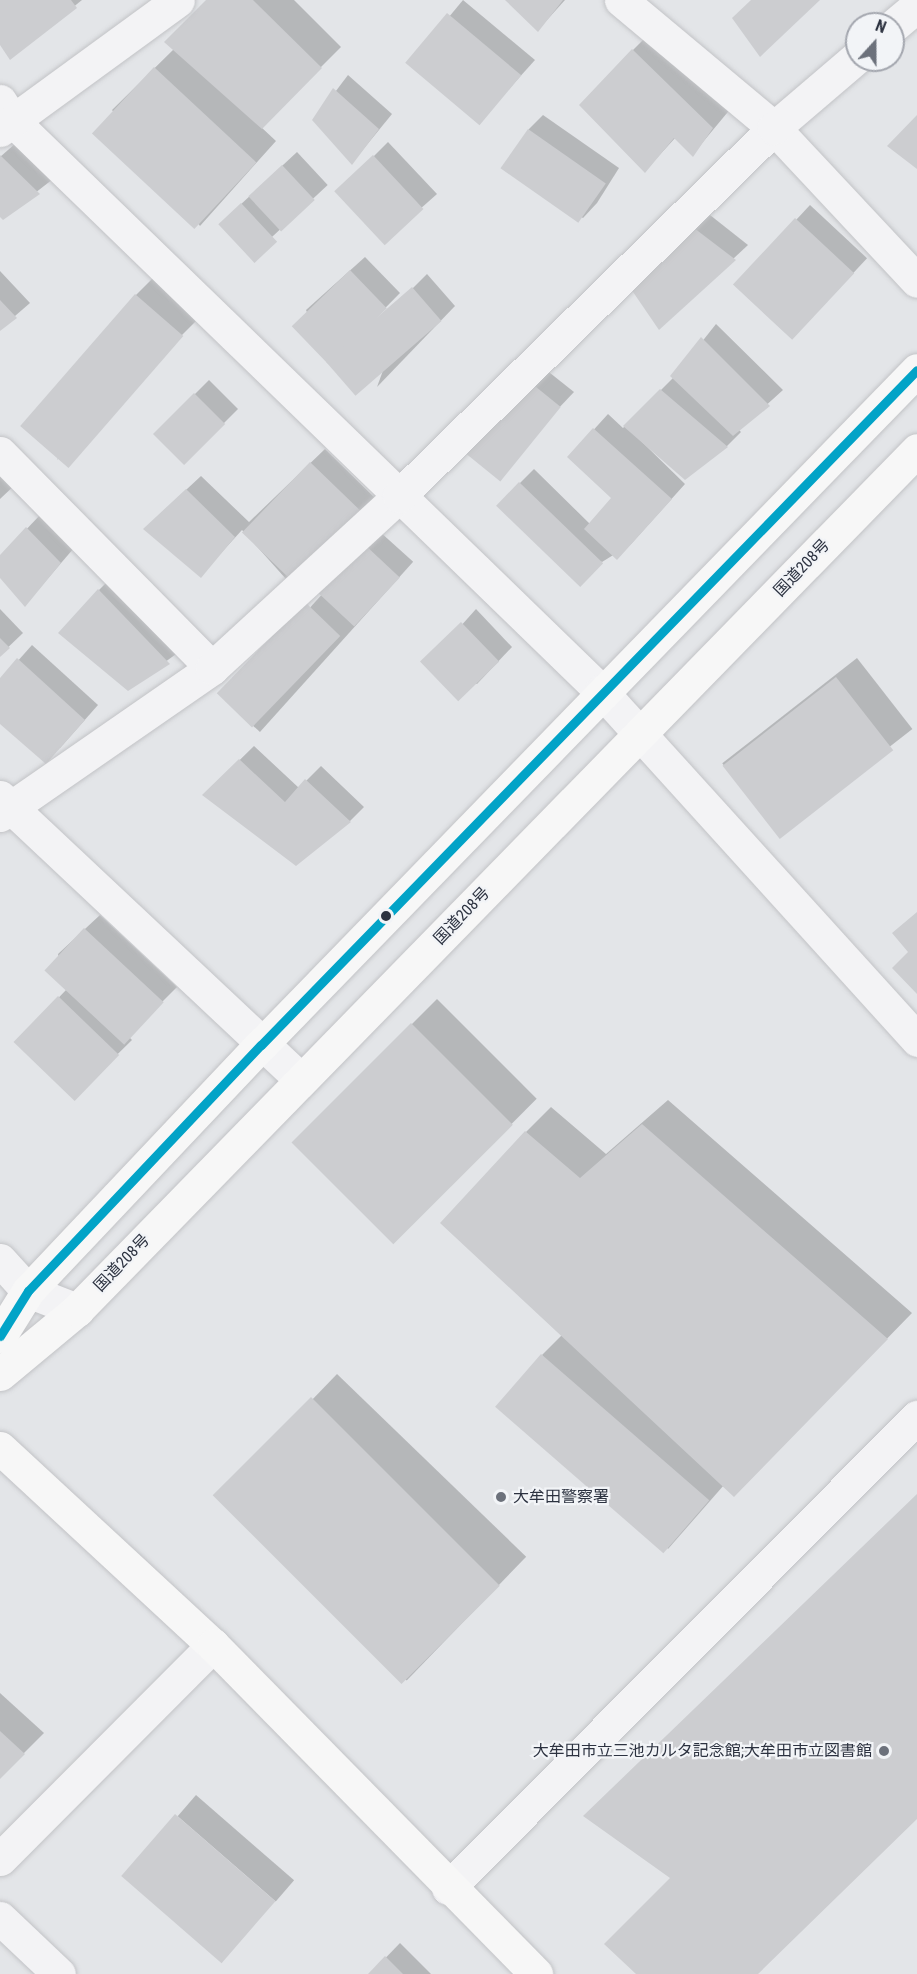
<!DOCTYPE html>
<html>
<head>
<meta charset="utf-8">
<style>
	body { margin:0 }
	#map { position:relative; width:917px; height:1974px; overflow:hidden; background:#e3e5e8; font-family:"Roboto Condensed","Noto Sans JP",sans-serif }
	div>[style] { position:absolute }
	[style*='--x'] { left:calc(var(--x)*1px); top:calc(var(--y)*1px); width:calc(var(--w)*1px); rotate:calc(var(--a)*1deg) }
	.shadow>* { inset:0; background:#0003; transform-origin:0 0 }
	.building>* { inset:0; background:#cccdd0; transform-origin:0 0 }
	.roads { filter:drop-shadow(0 0 2px #c2c3c6) drop-shadow(0 0 2px #c2c3c6) }
	.street>* { height:33px; margin:-16.5px; padding:0 16.5px; transform-origin:16.5px; border-radius:16.5px; background:#f3f3f5 }
	.secondary>* { height:33px; margin:-16.5px; padding:0 16.5px; transform-origin:16.5px; border-radius:16.5px; background:#f7f7f7 }
	.highway>* { height:33px; margin:-16.5px; padding:0 16.5px; transform-origin:16.5px; border-radius:16.5px; background:#f7f7f7 }
	.bus-1>* { height:9px; margin:-4.5px; padding:0 4.5px; transform-origin:4.5px; border-radius:4.5px; background:#02a3c7 }
	.dots>* { width:16px; height:16px; translate:-50% -50%; box-sizing:border-box; border:3px solid #f2f4f7; border-radius:50% }
	span { translate:-50% -50%; white-space:nowrap; text-align:center; line-height:1.15; -webkit-text-stroke:4.5px #f2f4f7; paint-order:stroke }
	.street-label { font-size:16px; color:#2c3240 }
	.poi-label { font-size:16px; color:#2c3240 }
	.left { translate:0 -50%; text-align:left }
	.right { translate:-100% -50%; text-align:right }
	.north { position:absolute; left:845px; top:12px; width:60px; height:60px; box-sizing:border-box; background:#f2f4f7; border:2px solid #a3a6ae; border-radius:50%; rotate:21deg; font-size:16px; font-weight:700; line-height:24px; text-align:center; color:#2c3240 }
	.north::after { content:''; display:block; margin:auto; width:21px; height:27px; background:#6c717b; clip-path:polygon(50% 0,100% 100%,50% 72%,0 100%) }
</style>
</head>
<body>
<div id="map">
	<div class="shadow">
		<div style="clip-path:polygon(0 0,82px 0,10px 58px,0 42px)"></div>
		<div style="clip-path:polygon(208px 0,294px 0,341px 47px,261px 127px,276px 141px,200px 226px,112px 110px,174px 49px)"></div>
		<div style="clip-path:polygon(463px 0,535px 60px,491px 109px,410px 64px)"></div>
		<div style="clip-path:polygon(508px 0,565px 0,538px 30px)"></div>
		<div style="clip-path:polygon(653px 30px,732px 107px,693px 154px,676px 137px,645px 171px,633px 50px)"></div>
		<div style="clip-path:polygon(348px 75px,392px 114px,352px 163px,314px 120px)"></div>
		<div style="clip-path:polygon(543px 115px,619px 168px,597px 203px,583px 218px,506px 170px,529px 129px)"></div>
		<div style="clip-path:polygon(388px 142px,437px 194px,384px 241px,374px 156px)"></div>
		<div style="clip-path:polygon(16px 143px,53px 179px,3px 218px,0 157px)"></div>
		<div style="left:297px;top:152px;width:45px;height:105px;rotate:47deg"></div>
		<div style="left:810px;top:205px;width:78px;height:110px;rotate:43deg"></div>
		<div style="clip-path:polygon(710px 215px,748px 245px,659px 328px,647px 275px)"></div>
		<div style="clip-path:polygon(365px 257px,400px 293px,330px 364px,306px 310px)"></div>
		<div style="clip-path:polygon(0 271px,30px 303px,0 329px)"></div>
		<div style="clip-path:polygon(427px 274px,455px 306px,377px 387px,413px 288px)"></div>
		<div style="clip-path:polygon(156px 275px,202px 315px,57px 460px,136px 295px)"></div>
		<div style="clip-path:polygon(716px 324px,783px 390px,739px 430px,741px 432px,727px 446px,685px 478px,638px 438px,685px 484px,631px 544px,602px 562px,498px 505px,534px 469px,590px 524px,613px 498px,569px 457px,608px 414px,623px 428px,674px 377px)"></div>
		<div style="clip-path:polygon(540px 365px,574px 392px,505px 465px)"></div>
		<div style="clip-path:polygon(209px 380px,238px 409px,224px 423px,155px 434px)"></div>
		<div style="clip-path:polygon(325px 449px,375px 498px,286px 579px,242px 530px,200px 576px,159px 515px,201px 476px,249px 522px)"></div>
		<div style="clip-path:polygon(0 465px,18px 482px,0 499px)"></div>
		<div style="clip-path:polygon(41px 514px,74px 548px,25px 605px,0 576px,0 557px)"></div>
		<div style="left:379px;top:531px;width:46px;height:229px;rotate:42deg"></div>
		<div style="clip-path:polygon(113px 576px,183px 649px,128px 689px,99px 590px)"></div>
		<div style="clip-path:polygon(0 609px,23px 633px,0 655px)"></div>
		<div style="clip-path:polygon(476px 609px,512px 647px,477px 684px,426px 665px)"></div>
		<div style="clip-path:polygon(32px 645px,98px 705px,60px 748px,0 722px,0 681px)"></div>
		<div style="left:857px;top:658px;width:90px;height:171px;rotate:52deg"></div>
		<div style="clip-path:polygon(254px 746px,299px 788px,321px 766px,364px 807px,350px 821px,204px 795px)"></div>
		<div style="clip-path:polygon(100px 915px,177px 987px,128px 1036px,132px 1040px,73px 1098px,16px 1042px,66px 990px,58px 954px)"></div>
		<div style="left:437px;top:999px;width:141px;height:203px;rotate:45deg"></div>
		<div style="clip-path:polygon(668px 1100px,912px 1313px,759px 1470px,724px 1485px,668px 1549px,542px 1355px,562px 1335px,526px 1132px,551px 1107px,606px 1154px)"></div>
		<div style="left:337px;top:1374px;width:263px;height:172px;rotate:44deg"></div>
		<div style="clip-path:polygon(0 1693px,44px 1733px,0 1777px)"></div>
		<div style="left:196px;top:1795px;width:130px;height:28px;rotate:41deg"></div>
		<div style="clip-path:polygon(400px 1943px,431px 1974px,370px 1974px)"></div>
	</div>
	<div class="building">
		<div style="clip-path:polygon(0 0,71px 0,77px 8px,10px 60px,0 45px)"></div>
		<div style="clip-path:polygon(206px 0,253px 0,322px 68px,262px 129px,164px 42px)"></div>
		<div style="clip-path:polygon(505px 0,563px 0,538px 32px)"></div>
		<div style="clip-path:polygon(751px 0,820px 0,760px 57px,732px 18px)"></div>
		<div style="left:447px;top:13px;width:97px;height:65px;rotate:40deg"></div>
		<div style="clip-path:polygon(632px 49px,713px 128px,693px 157px,674px 138px,645px 173px,579px 105px)"></div>
		<div style="left:154px;top:67px;width:140px;height:91px;rotate:43deg"></div>
		<div style="clip-path:polygon(333px 88px,379px 129px,352px 165px,312px 120px)"></div>
		<div style="clip-path:polygon(917px 115px,917px 169px,887px 146px)"></div>
		<div style="left:528px;top:129px;width:95px;height:48px;rotate:35deg"></div>
		<div style="clip-path:polygon(0 155px,40px 194px,3px 220px,0 217px)"></div>
		<div style="left:373px;top:155px;width:74px;height:53px;rotate:47deg"></div>
		<div style="left:282px;top:165px;width:48px;height:46px;rotate:47deg"></div>
		<div style="left:241px;top:203px;width:53px;height:31px;rotate:47deg"></div>
		<div style="left:795px;top:218px;width:81px;height:91px;rotate:43deg"></div>
		<div style="clip-path:polygon(694px 228px,736px 260px,659px 330px,631px 289px)"></div>
		<div style="left:350px;top:270px;width:53px;height:81px;rotate:46deg"></div>
		<div style="left:412px;top:287px;width:45px;height:114px;rotate:49deg"></div>
		<div style="left:135px;top:294px;width:64px;height:175px;rotate:41deg"></div>
		<div style="clip-path:polygon(0 300px,17px 318px,0 331px)"></div>
		<div style="clip-path:polygon(701px 337px,770px 406px,733px 436px,670px 376px)"></div>
		<div style="left:525px;top:378px;width:46px;height:96px;rotate:39deg"></div>
		<div style="clip-path:polygon(660px 389px,728px 447px,685px 480px,623px 426px)"></div>
		<div style="left:194px;top:393px;width:44px;height:58px;rotate:45deg"></div>
		<div style="clip-path:polygon(593px 428px,672px 499px,617px 560px,584px 529px,611px 498px,567px 457px)"></div>
		<div style="left:310px;top:462px;width:73px;height:98px;rotate:44deg"></div>
		<div style="left:519px;top:482px;width:117px;height:33px;rotate:44deg"></div>
		<div style="clip-path:polygon(186px 489px,235px 537px,201px 578px,143px 529px)"></div>
		<div style="clip-path:polygon(26px 527px,61px 563px,25px 607px,0 578px,0 555px)"></div>
		<div style="left:364px;top:544px;width:49px;height:67px;rotate:43deg"></div>
		<div style="clip-path:polygon(98px 589px,170px 664px,128px 691px,58px 633px)"></div>
		<div style="left:305px;top:602px;width:49px;height:127px;rotate:44deg"></div>
		<div style="left:461px;top:622px;width:55px;height:57px;rotate:46deg"></div>
		<div style="clip-path:polygon(0 638px,10px 648px,0 657px)"></div>
		<div style="clip-path:polygon(17px 658px,85px 720px,46px 764px,0 724px,0 678px)"></div>
		<div style="left:836px;top:677px;width:93px;height:144px;rotate:52deg"></div>
		<div style="clip-path:polygon(239px 759px,285px 802px,305px 779px,351px 822px,296px 866px,202px 795px)"></div>
		<div style="clip-path:polygon(917px 912px,917px 994px,892px 968px,908px 952px,892px 933px)"></div>
		<div style="left:84px;top:928px;width:109px;height:58px;rotate:43deg"></div>
		<div style="left:58px;top:996px;width:85px;height:64px;rotate:44deg"></div>
		<div style="left:411px;top:1023px;width:144px;height:169px;rotate:45deg"></div>
		<div style="clip-path:polygon(642px 1124px,888px 1339px,734px 1497px,440px 1223px,525px 1131px,580px 1178px)"></div>
		<div style="left:541px;top:1354px;width:223px;height:70px;rotate:41deg"></div>
		<div style="left:311px;top:1397px;width:267px;height:139px;rotate:45deg"></div>
		<div style="clip-path:polygon(917px 1494px,917px 1819px,758px 1974px,636px 1974px,604px 1944px,670px 1878px,583px 1816px)"></div>
		<div style="clip-path:polygon(0 1731px,25px 1754px,0 1779px)"></div>
		<div style="left:175px;top:1814px;width:133px;height:82px;rotate:41deg"></div>
		<div style="clip-path:polygon(385px 1956px,403px 1974px,368px 1974px)"></div>
	</div>
	<div class="roads">
		<div class="street">
			<div style="--x:621;--y:0;--w:199;--a:39.9"></div>
			<div style="--x:774;--y:128;--w:209;--a:46.9"></div>
			<div style="--x:893;--y:26;--w:31;--a:-40"></div>
			<div style="--x:0;--y:101;--w:24;--a:57"></div>
			<div style="--x:13;--y:121;--w:819;--a:44.11"></div>
			<div style="--x:601;--y:691;--w:471;--a:47.8"></div>
			<div style="--x:0;--y:130;--w:220;--a:-36.1"></div>
			<div style="--x:0;--y:453;--w:302;--a:45.4"></div>
			<div style="--x:0;--y:797;--w:413;--a:43.2"></div>
			<div style="--x:0;--y:815;--w:258;--a:-34.7"></div>
			<div style="--x:212;--y:668;--w:254;--a:-42.6"></div>
			<div style="--x:399;--y:496;--w:525;--a:-44.46"></div>
			<div style="--x:774;--y:128;--w:109;--a:-40.5"></div>
			<div style="--x:0;--y:1260;--w:42;--a:47.9"></div>
			<div style="--x:28;--y:1291;--w:53;--a:21.2"></div>
			<div style="--x:0;--y:1859;--w:302;--a:-45.1"></div>
			<div style="--x:448;--y:1888;--w:665;--a:-45.12"></div>
			<div style="--x:0;--y:1918;--w:81;--a:43.5"></div>
		</div>
		<div class="secondary">
			<div style="--x:0;--y:1448;--w:290;--a:42.8"></div>
			<div style="--x:213;--y:1645;--w:461;--a:45.5"></div>
		</div>
		<div class="highway">
			<div style="--x:0;--y:1336;--w:53;--a:-58.1"></div>
			<div style="--x:28;--y:1291;--w:339;--a:-46.6"></div>
			<div style="--x:261;--y:1045;--w:941;--a:-45.82"></div>
			<div style="--x:0;--y:1374;--w:100;--a:-39.7"></div>
			<div style="--x:77;--y:1310;--w:1202;--a:-45.67"></div>
		</div>
	</div>
	<div class="bus-1">
		<div style="--x:0;--y:1336;--w:53;--a:-58.1"></div>
		<div style="--x:28;--y:1291;--w:339;--a:-46.6"></div>
		<div style="--x:261;--y:1045;--w:941;--a:-45.82"></div>
	</div>
	<div class="dots">
		<div style="left:386px;top:916px;background:#2c3240"></div>
		<div style="left:501px;top:1497px;background:#6c717b"></div>
		<div style="left:884px;top:1751px;background:#6c717b"></div>
	</div>
	<div class="street-label">
		<span style="left:802px;top:568px;rotate:-46deg">国道208号</span>
		<span style="left:462px;top:916px;rotate:-46deg">国道208号</span>
		<span style="left:122px;top:1263px;rotate:-46deg">国道208号</span>
	</div>
	<div class="poi-label">
		<span class="left" style="left:513px;top:1497px">大牟田警察署</span>
		<span class="right" style="left:872px;top:1751px">大牟田市立三池カルタ記念館;大牟田市立図書館</span>
	</div>
	<div class="north">N</div>
</div>
</body>
</html>
